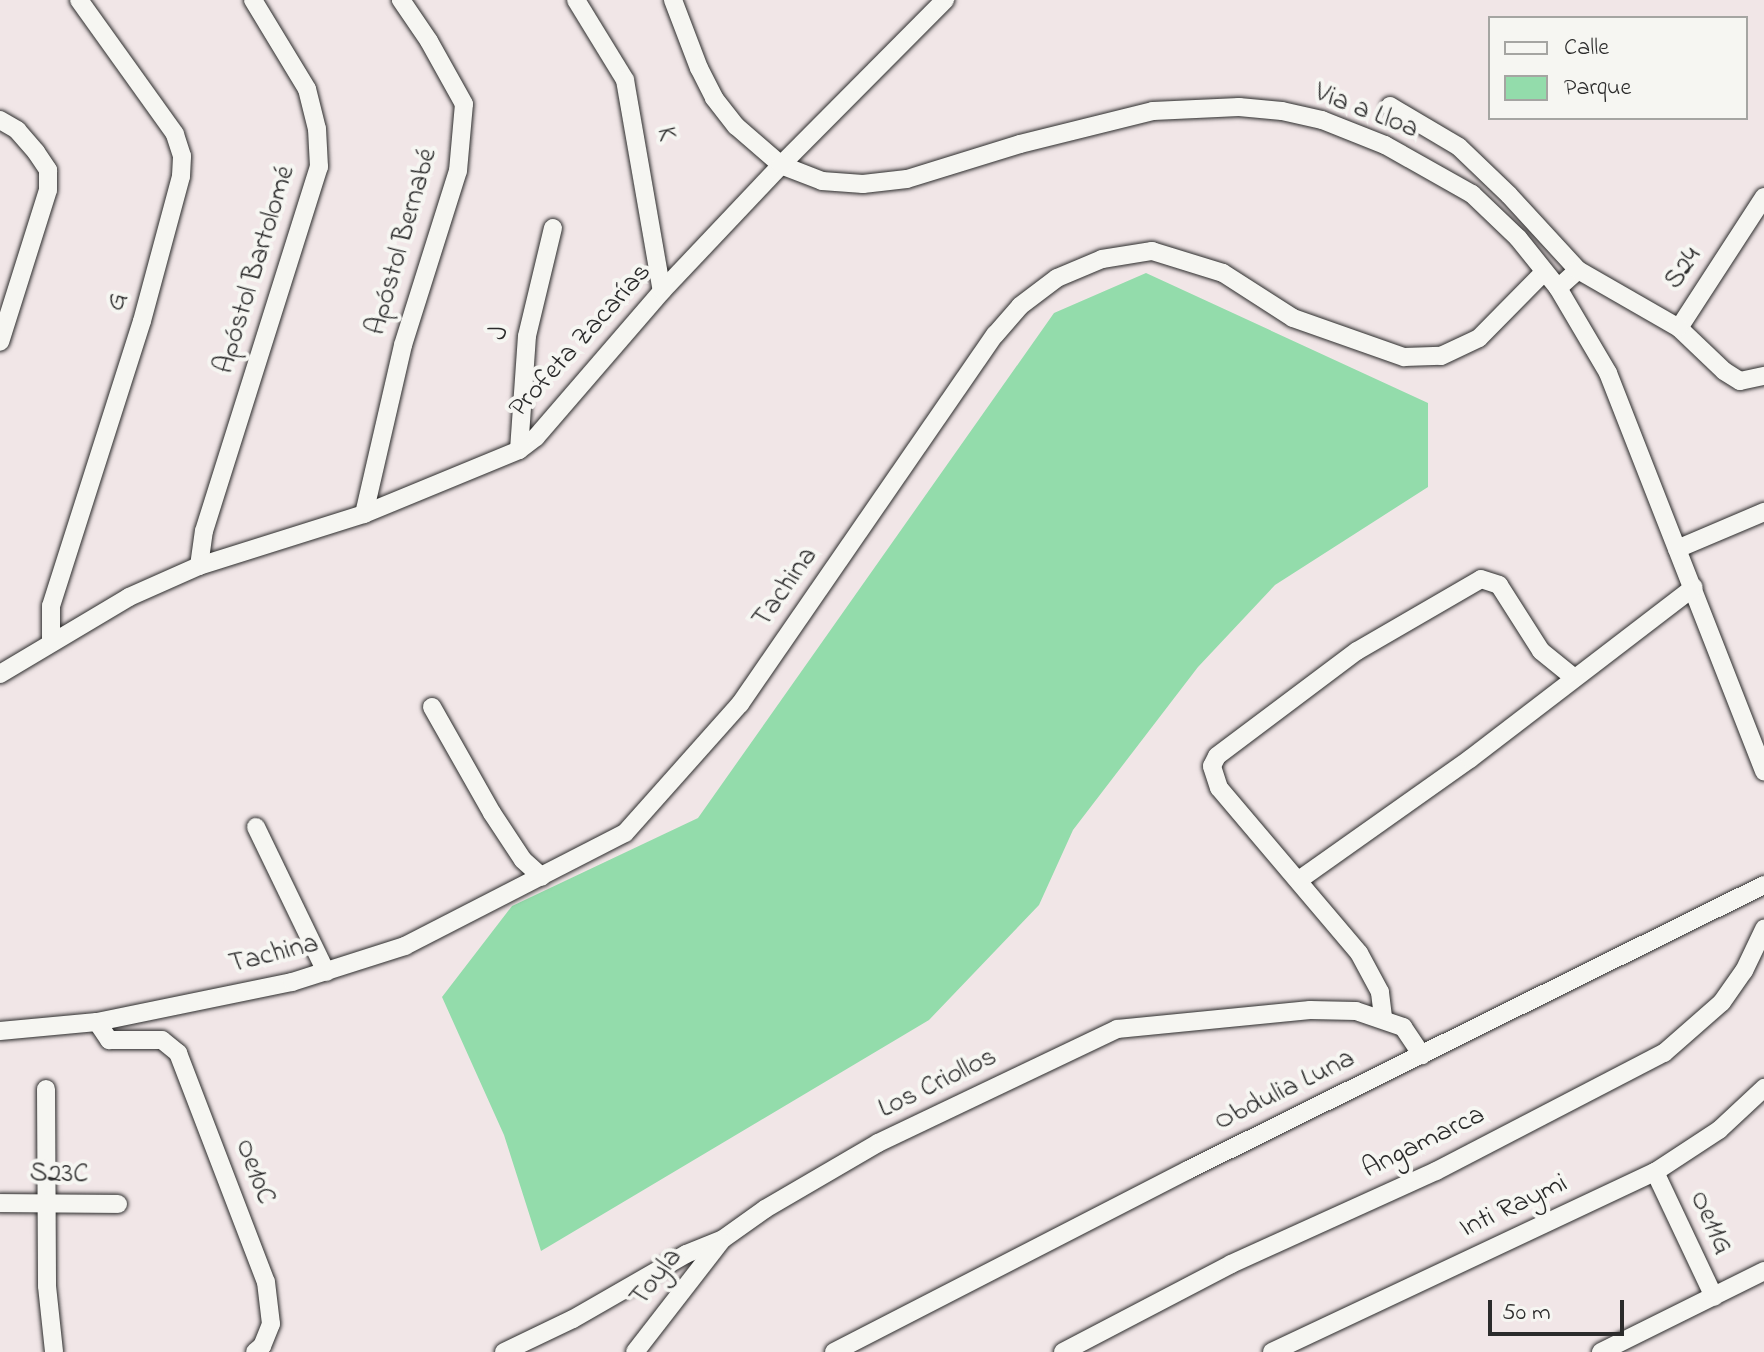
<!DOCTYPE html>
<html>
<head>
<meta charset="utf-8">
<style>
	body { margin:0 }
	#map { position:relative; width:1764px; height:1352px; overflow:hidden; background:#f1e6e7; font-family:"Indie Flower",sans-serif }
	div>[style] { position:absolute }
	[style*='--x'] { left:calc(var(--x)*1px); top:calc(var(--y)*1px); width:calc(var(--w)*1px); rotate:calc(var(--a)*1deg) }
	.green>* { inset:0; background:#93dcab }
	.roads { filter:drop-shadow(0 0 2px #2b2b2b) drop-shadow(0 0 2px #2b2b2b) }
	.minor>* { height:18px; margin:-9px; padding:0 9px; transform-origin:9px; border-radius:9px; background:#f6f6f2 }
	span { translate:-50% -50%; white-space:nowrap; text-align:center; line-height:1.15; -webkit-text-stroke:8px #f6f6f2; paint-order:stroke }
	.street-label { font-size:28px; color:#2b2b2b }
	.legend { position:absolute; left:1488px; top:16px; width:260px; height:104px; box-sizing:border-box; background:#f6f6f2; border:2px solid #a5a5a2; margin:0; padding:10px 14px; list-style:none; font-size:24px; color:#2b2b2b }
	.legend li { display:flex; align-items:center; gap:16px; height:40px }
	.legend b { width:40px; border:2px solid #a5a5a2 }
	.scale { position:absolute; left:1488px; top:1300px; width:136px; height:36px; box-sizing:border-box; border:4px solid #2b2b2b; border-top:0; padding-left:10px; font-size:24px; line-height:28px; white-space:nowrap; color:#2b2b2b; -webkit-text-stroke:6px #f6f6f2; paint-order:stroke }
</style>
</head>
<body>
<div id="map">
	<div class="green">
		<div style="clip-path:polygon(1146px 273px,1428px 403px,1428px 487px,1275px 585px,1198px 667px,1073px 830px,1039px 905px,929px 1020px,541px 1251px,504px 1135px,442px 997px,512px 906px,698px 818px,1054px 313px)"></div>
	</div>
	<div class="roads">
		<div class="minor">
			<div style="--x:576;--y:0;--w:94;--a:58.5"></div>
			<div style="--x:625;--y:80;--w:214;--a:80.1"></div>
			<div style="--x:673;--y:0;--w:73;--a:69.1"></div>
			<div style="--x:699;--y:68;--w:34;--a:63"></div>
			<div style="--x:714;--y:98;--w:36;--a:52"></div>
			<div style="--x:736;--y:126;--w:60;--a:40.9"></div>
			<div style="--x:781;--y:165;--w:44;--a:21.3"></div>
			<div style="--x:822;--y:181;--w:41;--a:4.2"></div>
			<div style="--x:863;--y:184;--w:44;--a:-6.5"></div>
			<div style="--x:907;--y:179;--w:118;--a:-17.2"></div>
			<div style="--x:1020;--y:144;--w:137;--a:-13.9"></div>
			<div style="--x:1153;--y:111;--w:86;--a:-2.7"></div>
			<div style="--x:1239;--y:107;--w:43;--a:5.3"></div>
			<div style="--x:1282;--y:111;--w:41;--a:12.7"></div>
			<div style="--x:1322;--y:120;--w:68;--a:21.6"></div>
			<div style="--x:1385;--y:145;--w:100;--a:29.4"></div>
			<div style="--x:1472;--y:194;--w:64;--a:43.7"></div>
			<div style="--x:1518;--y:238;--w:64;--a:51.3"></div>
			<div style="--x:1558;--y:288;--w:99;--a:59.5"></div>
			<div style="--x:1608;--y:373;--w:428;--a:68.6"></div>
			<div style="--x:1390;--y:106;--w:80;--a:30.7"></div>
			<div style="--x:1459;--y:147;--w:69;--a:43.8"></div>
			<div style="--x:1509;--y:195;--w:102;--a:47.4"></div>
			<div style="--x:1578;--y:270;--w:27;--a:138"></div>
			<div style="--x:0;--y:120;--w:20;--a:30"></div>
			<div style="--x:17;--y:130;--w:29;--a:49"></div>
			<div style="--x:36;--y:152;--w:22;--a:56"></div>
			<div style="--x:48;--y:170;--w:20;--a:90"></div>
			<div style="--x:48;--y:190;--w:159;--a:107.5"></div>
			<div style="--x:1764;--y:197;--w:156;--a:123"></div>
			<div style="--x:1679;--y:328;--w:62;--a:43.7"></div>
			<div style="--x:1724;--y:371;--w:19;--a:32"></div>
			<div style="--x:1740;--y:381;--w:25;--a:-12"></div>
			<div style="--x:1578;--y:270;--w:116;--a:29.9"></div>
			<div style="--x:519;--y:450;--w:114;--a:-86"></div>
			<div style="--x:527;--y:336;--w:111;--a:-76.5"></div>
			<div style="--x:364;--y:514;--w:173;--a:-77"></div>
			<div style="--x:403;--y:345;--w:182;--a:-72.5"></div>
			<div style="--x:458;--y:171;--w:67;--a:-84.9"></div>
			<div style="--x:464;--y:104;--w:72;--a:-119.1"></div>
			<div style="--x:429;--y:41;--w:50;--a:-124.3"></div>
			<div style="--x:1677;--y:549;--w:95;--a:-23"></div>
			<div style="--x:199;--y:566;--w:35;--a:-82"></div>
			<div style="--x:204;--y:531;--w:382;--a:-72.5"></div>
			<div style="--x:319;--y:167;--w:38;--a:-93"></div>
			<div style="--x:317;--y:129;--w:41;--a:-104"></div>
			<div style="--x:307;--y:89;--w:104;--a:-121.2"></div>
			<div style="--x:51;--y:642;--w:36;--a:-90"></div>
			<div style="--x:51;--y:606;--w:299;--a:-72.3"></div>
			<div style="--x:142;--y:321;--w:150;--a:-74.9"></div>
			<div style="--x:181;--y:176;--w:20;--a:-87"></div>
			<div style="--x:182;--y:156;--w:23;--a:-108"></div>
			<div style="--x:175;--y:134;--w:165;--a:-125.6"></div>
			<div style="--x:0;--y:674;--w:150;--a:-30.8"></div>
			<div style="--x:129;--y:597;--w:77;--a:-23.9"></div>
			<div style="--x:199;--y:566;--w:173;--a:-17.5"></div>
			<div style="--x:364;--y:514;--w:168;--a:-22.4"></div>
			<div style="--x:519;--y:450;--w:21;--a:-37"></div>
			<div style="--x:536;--y:437;--w:193;--a:-49.2"></div>
			<div style="--x:662;--y:291;--w:173;--a:-46.6"></div>
			<div style="--x:781;--y:165;--w:233;--a:-45.2"></div>
			<div style="--x:432;--y:707;--w:122;--a:60.5"></div>
			<div style="--x:492;--y:813;--w:56;--a:56.6"></div>
			<div style="--x:523;--y:860;--w:25;--a:42"></div>
			<div style="--x:256;--y:827;--w:161;--a:64.2"></div>
			<div style="--x:1299;--y:880;--w:209;--a:-35.3"></div>
			<div style="--x:1470;--y:759;--w:282;--a:-37.5"></div>
			<div style="--x:1383;--y:1017;--w:25;--a:-97"></div>
			<div style="--x:1380;--y:992;--w:44;--a:-118.3"></div>
			<div style="--x:1359;--y:953;--w:216;--a:-130.3"></div>
			<div style="--x:1219;--y:788;--w:23;--a:-108"></div>
			<div style="--x:1212;--y:766;--w:11;--a:-63"></div>
			<div style="--x:1217;--y:756;--w:175;--a:-36.9"></div>
			<div style="--x:1357;--y:651;--w:143;--a:-30.1"></div>
			<div style="--x:1481;--y:579;--w:19;--a:18"></div>
			<div style="--x:1499;--y:585;--w:78;--a:57.5"></div>
			<div style="--x:1541;--y:651;--w:41;--a:39.1"></div>
			<div style="--x:97;--y:1022;--w:22;--a:56"></div>
			<div style="--x:109;--y:1040;--w:53;--a:0"></div>
			<div style="--x:162;--y:1040;--w:21;--a:39"></div>
			<div style="--x:178;--y:1053;--w:245;--a:69"></div>
			<div style="--x:266;--y:1282;--w:42;--a:83.2"></div>
			<div style="--x:271;--y:1324;--w:24;--a:112"></div>
			<div style="--x:262;--y:1346;--w:9;--a:139"></div>
			<div style="--x:0;--y:1031;--w:97;--a:-5.3"></div>
			<div style="--x:97;--y:1022;--w:199;--a:-11.6"></div>
			<div style="--x:292;--y:982;--w:119;--a:-17.7"></div>
			<div style="--x:405;--y:946;--w:247;--a:-27.2"></div>
			<div style="--x:625;--y:833;--w:173;--a:-48.3"></div>
			<div style="--x:740;--y:704;--w:449;--a:-55.4"></div>
			<div style="--x:995;--y:335;--w:38;--a:-49"></div>
			<div style="--x:1020;--y:306;--w:46;--a:-37.1"></div>
			<div style="--x:1057;--y:278;--w:49;--a:-22.9"></div>
			<div style="--x:1102;--y:259;--w:51;--a:-9.1"></div>
			<div style="--x:1152;--y:251;--w:74;--a:17.2"></div>
			<div style="--x:1223;--y:273;--w:83;--a:32.7"></div>
			<div style="--x:1293;--y:318;--w:118;--a:19.4"></div>
			<div style="--x:1404;--y:357;--w:37;--a:-2"></div>
			<div style="--x:1441;--y:356;--w:42;--a:-25.3"></div>
			<div style="--x:1479;--y:338;--w:93;--a:-45.4"></div>
			<div style="--x:46;--y:1089;--w:197;--a:89.7"></div>
			<div style="--x:47;--y:1286;--w:66;--a:83.9"></div>
			<div style="--x:1655;--y:1172;--w:138;--a:64.7"></div>
			<div style="--x:0;--y:1203;--w:118;--a:0.5"></div>
			<div style="--x:504;--y:1352;--w:76;--a:-25.6"></div>
			<div style="--x:573;--y:1319;--w:130;--a:-29.9"></div>
			<div style="--x:686;--y:1254;--w:40;--a:-22"></div>
			<div style="--x:723;--y:1239;--w:52;--a:-35.5"></div>
			<div style="--x:765;--y:1209;--w:131;--a:-30.3"></div>
			<div style="--x:878;--y:1143;--w:265;--a:-25.5"></div>
			<div style="--x:1117;--y:1029;--w:194;--a:-5.6"></div>
			<div style="--x:1310;--y:1010;--w:46;--a:1.2"></div>
			<div style="--x:1356;--y:1011;--w:50;--a:18.8"></div>
			<div style="--x:1403;--y:1027;--w:34;--a:56"></div>
			<div style="--x:635;--y:1352;--w:140;--a:-52.2"></div>
			<div style="--x:834;--y:1352;--w:398;--a:-27.2"></div>
			<div style="--x:1188;--y:1170;--w:643;--a:-26.33"></div>
			<div style="--x:1063;--y:1352;--w:190;--a:-27.6"></div>
			<div style="--x:1231;--y:1264;--w:225;--a:-24.4"></div>
			<div style="--x:1436;--y:1171;--w:257;--a:-27.4"></div>
			<div style="--x:1664;--y:1053;--w:77;--a:-41.3"></div>
			<div style="--x:1722;--y:1002;--w:38;--a:-55"></div>
			<div style="--x:1744;--y:971;--w:47;--a:-64.5"></div>
			<div style="--x:1272;--y:1352;--w:423;--a:-25.2"></div>
			<div style="--x:1655;--y:1172;--w:77;--a:-33.3"></div>
			<div style="--x:1719;--y:1130;--w:62;--a:-43"></div>
			<div style="--x:1601;--y:1352;--w:182;--a:-26.4"></div>
		</div>
	</div>
	<div class="street-label">
		<span style="left:1366px;top:112px;rotate:21deg">Via a Lloa</span>
		<span style="left:665px;top:134px;rotate:81deg">K</span>
		<span style="left:403px;top:242px;rotate:-74deg">Apóstol Bernabé</span>
		<span style="left:1684px;top:269px;rotate:-57deg">S24</span>
		<span style="left:256px;top:270px;rotate:-73deg">Apóstol Bartolomé</span>
		<span style="left:118px;top:302px;rotate:-74deg">G</span>
		<span style="left:500px;top:333px;rotate:-81deg">J</span>
		<span style="left:581px;top:341px;rotate:-48deg">Profeta Zacarías</span>
		<span style="left:786px;top:588px;rotate:-55deg">Tachina</span>
		<span style="left:274px;top:955px;rotate:-14deg">Tachina</span>
		<span style="left:938px;top:1084px;rotate:-26deg">Los Criollos</span>
		<span style="left:1285px;top:1091px;rotate:-26deg">Obdulia Luna</span>
		<span style="left:1424px;top:1143px;rotate:-26deg">Angamarca</span>
		<span style="left:254px;top:1172px;rotate:69deg">Oe10C</span>
		<span style="left:59px;top:1175px;rotate:1deg">S23C</span>
		<span style="left:1514px;top:1207px;rotate:-25deg">Inti Raymi</span>
		<span style="left:1710px;top:1223px;rotate:65deg">Oe11G</span>
		<span style="left:657px;top:1278px;rotate:-52deg">Toyla</span>
	</div>
	<ul class="legend">
	<li><b style="height:10px;background:#f6f6f2"></b>Calle</li>
	<li><b style="height:22px;background:#93dcab"></b>Parque</li>
	</ul>
	<div class="scale">50 m</div>
</div>
</body>
</html>
